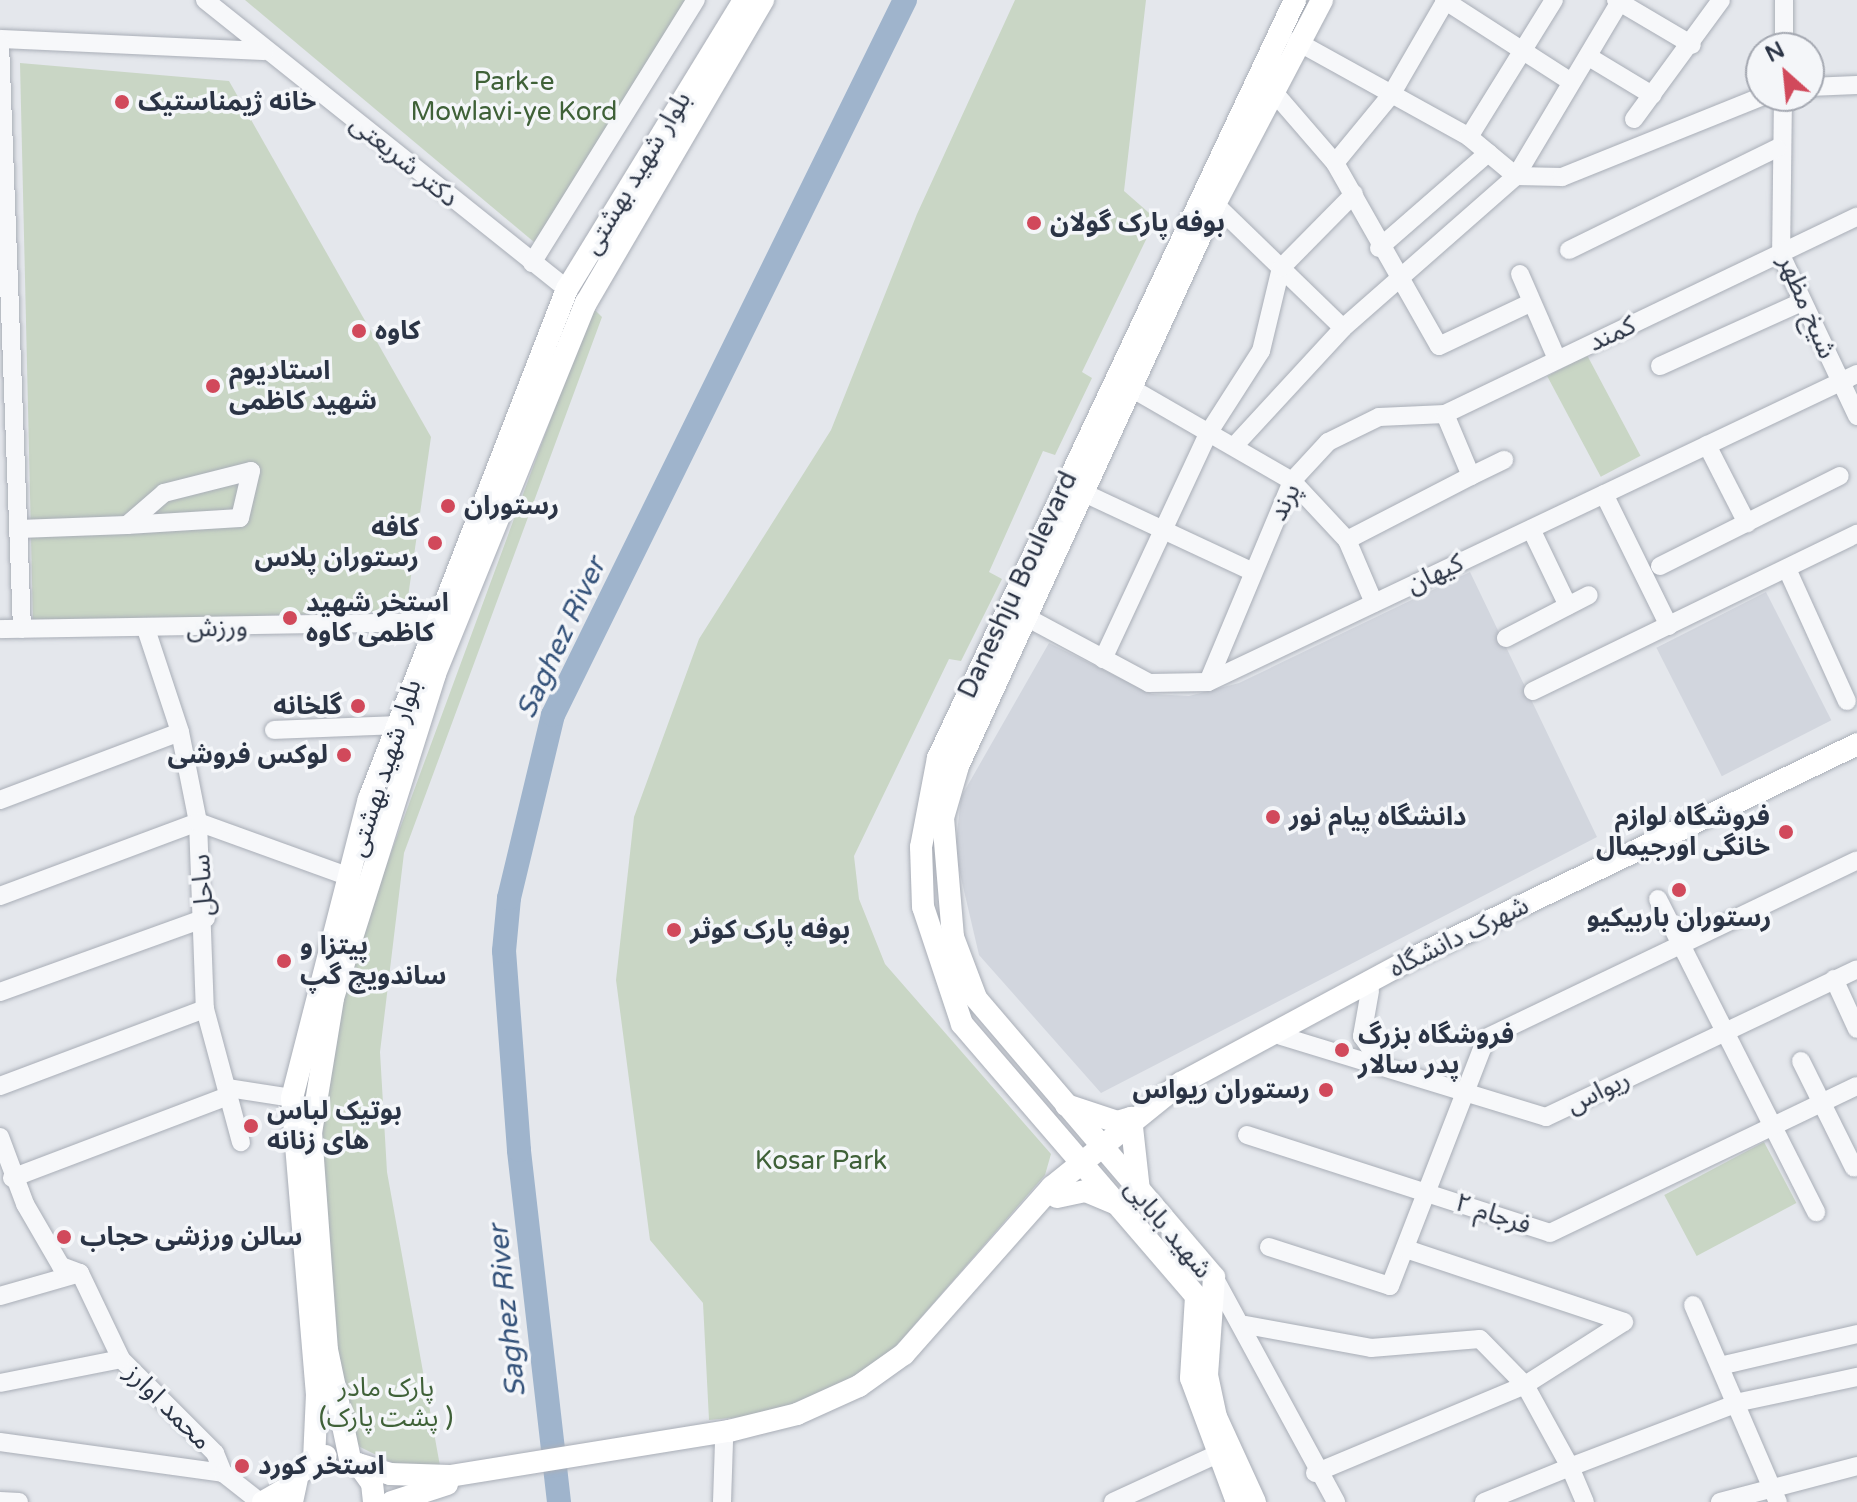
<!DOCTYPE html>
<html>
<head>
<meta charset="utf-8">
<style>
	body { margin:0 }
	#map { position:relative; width:1857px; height:1502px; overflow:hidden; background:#e4e7ec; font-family:"Varela Round","Noto Sans Arabic",sans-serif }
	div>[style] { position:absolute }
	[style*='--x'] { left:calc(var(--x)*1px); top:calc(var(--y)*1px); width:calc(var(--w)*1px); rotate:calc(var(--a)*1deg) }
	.built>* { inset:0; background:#d2d6de; transform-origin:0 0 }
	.green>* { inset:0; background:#c9d6c5; transform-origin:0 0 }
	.river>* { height:24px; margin:-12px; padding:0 12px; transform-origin:12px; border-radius:12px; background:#9fb4cc }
	.roads { filter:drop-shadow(0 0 2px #a9aeb7) drop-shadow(0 0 2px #a9aeb7) }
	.minor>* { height:18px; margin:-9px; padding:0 9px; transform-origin:9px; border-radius:9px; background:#f7f8fa }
	.major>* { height:22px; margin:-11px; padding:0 11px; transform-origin:11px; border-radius:11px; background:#fff }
	.dots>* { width:22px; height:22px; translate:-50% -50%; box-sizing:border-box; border:4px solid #f4f6f9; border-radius:50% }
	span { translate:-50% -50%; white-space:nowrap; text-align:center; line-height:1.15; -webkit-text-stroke:7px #f4f6f9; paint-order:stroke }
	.park-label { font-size:26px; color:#3f6138 }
	.poi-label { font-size:26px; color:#2b3445; font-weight:700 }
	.left { translate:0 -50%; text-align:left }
	.right { translate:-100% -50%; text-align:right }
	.street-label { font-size:26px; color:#2b3445 }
	.water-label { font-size:28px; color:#34527a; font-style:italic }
	.north { position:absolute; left:1745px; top:32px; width:80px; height:80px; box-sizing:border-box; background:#f4f6f9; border:2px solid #a4a8b1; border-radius:50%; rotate:333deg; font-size:22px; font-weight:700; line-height:32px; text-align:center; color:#2b3445 }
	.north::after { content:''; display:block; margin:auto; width:28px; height:36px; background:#d1495b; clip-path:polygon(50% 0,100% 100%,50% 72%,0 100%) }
</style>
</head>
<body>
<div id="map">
	<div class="built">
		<div style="clip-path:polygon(1470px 572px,1597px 837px,1101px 1093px,979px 955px,955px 852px,961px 797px,1049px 643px,1152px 694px,1189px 696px,1239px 683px)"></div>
		<div style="left:1766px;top:592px;width:144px;height:123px;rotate:63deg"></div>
	</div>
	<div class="green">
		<div style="clip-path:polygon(245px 0,696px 0,534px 242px)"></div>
		<div style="clip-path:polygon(1015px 0,1146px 0,1124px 191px,1156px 219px,1082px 372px,1092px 378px,1055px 455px,1043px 451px,989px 572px,1002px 579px,961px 661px,949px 659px,854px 856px,859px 899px,885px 964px,1051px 1154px,1045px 1175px,883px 1361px,787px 1413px,709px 1420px,703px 1303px,650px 1240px,616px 980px,634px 817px,699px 639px,831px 430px,917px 214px)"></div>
		<div style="clip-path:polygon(20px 63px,229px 81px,431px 437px,406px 611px,33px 623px)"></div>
		<div style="clip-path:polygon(592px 307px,602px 317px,404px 853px,380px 1052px,387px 1172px,440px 1466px,401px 1467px,360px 1447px,348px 1430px,333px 1340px,322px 1139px,328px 1062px,353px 956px)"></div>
		<div style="left:1587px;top:355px;width:114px;height:45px;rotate:62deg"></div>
		<div style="left:1764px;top:1142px;width:69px;height:113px;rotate:62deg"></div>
	</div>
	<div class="river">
		<div style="--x:559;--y:1502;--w:354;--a:-96.5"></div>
		<div style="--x:519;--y:1150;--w:200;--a:-94.3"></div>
		<div style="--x:504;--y:951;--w:53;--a:-84.6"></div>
		<div style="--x:509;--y:898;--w:188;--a:-76.5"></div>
		<div style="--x:553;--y:715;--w:797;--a:-63.79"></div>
	</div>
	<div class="roads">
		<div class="minor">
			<div style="--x:205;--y:0;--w:463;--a:38.6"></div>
			<div style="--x:1444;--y:0;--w:151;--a:32.8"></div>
			<div style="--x:1616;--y:0;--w:88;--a:30.6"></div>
			<div style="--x:1784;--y:0;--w:48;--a:90"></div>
			<div style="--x:0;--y:39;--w:265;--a:2.6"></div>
			<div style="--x:1296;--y:41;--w:198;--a:29"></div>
			<div style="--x:1469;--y:137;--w:61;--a:39.7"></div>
			<div style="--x:1516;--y:176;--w:205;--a:-59.2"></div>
			<div style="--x:0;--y:43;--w:586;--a:87.85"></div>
			<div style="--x:1589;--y:57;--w:74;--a:31.1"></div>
			<div style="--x:1809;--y:87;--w:48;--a:-2.4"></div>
			<div style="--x:1272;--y:90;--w:96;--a:49.2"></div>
			<div style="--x:1335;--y:163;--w:210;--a:60.4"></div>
			<div style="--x:1439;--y:346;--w:98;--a:-25.3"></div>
			<div style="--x:1783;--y:96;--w:159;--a:90.7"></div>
			<div style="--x:1781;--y:255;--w:178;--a:64.7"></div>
			<div style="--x:1634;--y:119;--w:147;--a:-53.8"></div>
			<div style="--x:1469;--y:137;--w:161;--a:-58.2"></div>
			<div style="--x:1335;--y:163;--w:88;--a:-50.5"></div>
			<div style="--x:1391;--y:95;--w:110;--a:-59.9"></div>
			<div style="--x:1215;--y:204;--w:178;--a:44.1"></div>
			<div style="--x:1379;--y:248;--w:145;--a:-41.1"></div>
			<div style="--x:1569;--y:250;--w:232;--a:-26.1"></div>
			<div style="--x:532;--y:263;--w:310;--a:-58.1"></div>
			<div style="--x:1520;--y:274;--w:93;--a:66.5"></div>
			<div style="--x:1660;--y:366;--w:156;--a:-24.3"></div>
			<div style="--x:1131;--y:388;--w:186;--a:30"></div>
			<div style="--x:1292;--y:481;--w:81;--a:47"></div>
			<div style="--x:1237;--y:443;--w:156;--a:-47.3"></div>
			<div style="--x:1343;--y:328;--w:230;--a:-41.3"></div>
			<div style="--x:1516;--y:176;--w:46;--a:1.2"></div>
			<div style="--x:1562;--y:177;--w:217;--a:-21.9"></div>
			<div style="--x:1707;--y:445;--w:88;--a:62.9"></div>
			<div style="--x:1471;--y:476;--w:37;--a:-26"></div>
			<div style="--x:1084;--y:493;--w:184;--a:25"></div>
			<div style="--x:1604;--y:494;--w:147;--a:63.8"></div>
			<div style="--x:19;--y:529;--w:108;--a:-2.1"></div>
			<div style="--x:127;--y:525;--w:113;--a:-3.5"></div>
			<div style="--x:240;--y:518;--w:48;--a:-76.8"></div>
			<div style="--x:251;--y:471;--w:90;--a:165.8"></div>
			<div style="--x:164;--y:493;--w:49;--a:139.1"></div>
			<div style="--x:1531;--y:529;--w:85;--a:64.3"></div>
			<div style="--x:1660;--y:566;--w:201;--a:-26.6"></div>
			<div style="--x:1787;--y:569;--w:145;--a:65.6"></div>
			<div style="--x:1374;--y:603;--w:69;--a:-113.2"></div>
			<div style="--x:1347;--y:540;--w:140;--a:-27.3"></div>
			<div style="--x:1471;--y:476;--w:67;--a:-112.8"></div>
			<div style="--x:1028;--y:618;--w:137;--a:28.2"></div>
			<div style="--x:1149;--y:683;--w:59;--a:-1"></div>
			<div style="--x:1208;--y:682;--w:718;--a:-25.39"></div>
			<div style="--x:0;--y:629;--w:433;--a:-0.9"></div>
			<div style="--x:146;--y:629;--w:108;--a:71.7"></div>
			<div style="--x:180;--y:732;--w:92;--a:78.7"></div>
			<div style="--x:198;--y:822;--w:187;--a:87.9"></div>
			<div style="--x:205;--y:1009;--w:138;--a:74.9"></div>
			<div style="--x:1506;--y:638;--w:93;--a:-27.4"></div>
			<div style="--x:1103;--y:659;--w:251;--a:-65"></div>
			<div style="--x:1209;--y:432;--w:96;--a:-57.3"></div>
			<div style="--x:1261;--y:351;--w:85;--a:-76.5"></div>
			<div style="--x:1281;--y:268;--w:104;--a:-45.4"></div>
			<div style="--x:1208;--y:682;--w:218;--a:-67.3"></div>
			<div style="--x:1292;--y:481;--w:53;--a:-47.3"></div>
			<div style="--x:1328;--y:442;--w:57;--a:-26.1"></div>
			<div style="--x:1379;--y:417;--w:66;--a:-2.6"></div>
			<div style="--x:1445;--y:414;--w:457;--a:-25.6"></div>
			<div style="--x:1533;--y:691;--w:360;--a:-25.9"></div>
			<div style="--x:274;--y:730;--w:123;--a:-2.3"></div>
			<div style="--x:0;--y:800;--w:192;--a:-20.7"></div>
			<div style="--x:0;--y:896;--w:211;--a:-20.5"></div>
			<div style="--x:198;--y:822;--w:162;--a:19.9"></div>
			<div style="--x:1658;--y:899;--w:351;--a:63.2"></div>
			<div style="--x:1834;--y:979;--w:55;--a:65.3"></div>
			<div style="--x:1370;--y:991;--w:46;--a:100.1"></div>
			<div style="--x:1362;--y:1036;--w:29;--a:55"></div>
			<div style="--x:0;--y:992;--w:219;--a:-19.8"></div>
			<div style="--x:1281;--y:1036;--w:277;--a:17"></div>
			<div style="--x:1546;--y:1117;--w:344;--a:-25.4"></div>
			<div style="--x:1801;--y:1061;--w:119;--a:63.6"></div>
			<div style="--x:0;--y:1086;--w:219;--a:-20.6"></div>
			<div style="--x:228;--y:1088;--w:65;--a:8.9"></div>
			<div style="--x:1247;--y:1135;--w:318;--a:17.9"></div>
			<div style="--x:1550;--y:1233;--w:340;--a:-25.6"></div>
			<div style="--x:0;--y:1137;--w:72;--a:69.5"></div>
			<div style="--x:25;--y:1204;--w:72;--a:59.9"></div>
			<div style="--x:61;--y:1266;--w:20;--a:20"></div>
			<div style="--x:80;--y:1273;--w:95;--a:64.5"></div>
			<div style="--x:121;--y:1359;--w:133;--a:45"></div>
			<div style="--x:215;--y:1453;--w:22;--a:68"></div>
			<div style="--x:12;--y:1178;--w:231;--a:-20.8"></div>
			<div style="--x:1269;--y:1247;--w:127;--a:17.9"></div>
			<div style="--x:1390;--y:1286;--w:266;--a:-68.8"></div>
			<div style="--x:1486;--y:1038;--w:411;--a:-25.6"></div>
			<div style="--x:1406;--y:1249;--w:230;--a:18.5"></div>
			<div style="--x:1214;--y:1277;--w:256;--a:61.5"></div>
			<div style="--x:0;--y:1296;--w:83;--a:-16"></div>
			<div style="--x:1693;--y:1305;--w:215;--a:66.7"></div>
			<div style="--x:1246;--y:1325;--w:127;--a:10.4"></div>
			<div style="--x:1371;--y:1348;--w:109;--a:-4.7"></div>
			<div style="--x:1480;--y:1339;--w:64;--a:45.6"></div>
			<div style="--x:1525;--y:1385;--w:94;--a:61.2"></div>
			<div style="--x:1570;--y:1467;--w:182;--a:-20.9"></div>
			<div style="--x:1740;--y:1402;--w:120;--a:-12.1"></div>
			<div style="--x:1724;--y:1365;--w:137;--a:-13.1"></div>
			<div style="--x:0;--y:1383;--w:123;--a:-11.2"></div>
			<div style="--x:0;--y:1442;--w:225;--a:7.9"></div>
			<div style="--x:223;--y:1473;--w:47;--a:38.1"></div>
			<div style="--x:1315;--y:1473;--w:228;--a:-22.7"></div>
			<div style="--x:1525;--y:1385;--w:117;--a:-32.5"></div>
			<div style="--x:0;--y:1501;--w:19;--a:3"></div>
			<div style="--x:722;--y:1502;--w:61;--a:-88.1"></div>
			<div style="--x:1113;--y:1502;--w:112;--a:-24.7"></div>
			<div style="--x:1484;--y:1502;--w:93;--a:-22.1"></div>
			<div style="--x:1570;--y:1467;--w:38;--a:67"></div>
			<div style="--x:1720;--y:1502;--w:142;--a:-14.7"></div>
		</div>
		<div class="major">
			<div style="--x:1066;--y:1105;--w:54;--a:18.4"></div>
			<div style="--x:1117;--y:1122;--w:15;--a:-16"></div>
			<div style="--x:1131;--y:1118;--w:73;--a:83.7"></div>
			<div style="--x:1057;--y:1197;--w:30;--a:-12"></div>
			<div style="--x:1086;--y:1191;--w:33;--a:23"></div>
			<div style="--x:350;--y:1459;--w:111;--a:-101.9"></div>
			<div style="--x:327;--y:1350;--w:218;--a:-94.2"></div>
			<div style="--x:311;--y:1133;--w:137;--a:-80.7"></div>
			<div style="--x:333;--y:998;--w:340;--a:-72.5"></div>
			<div style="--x:435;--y:674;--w:401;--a:-67.9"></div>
			<div style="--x:586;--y:303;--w:351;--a:-59.7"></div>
			<div style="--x:314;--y:1460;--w:65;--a:-87.4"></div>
			<div style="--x:317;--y:1395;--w:298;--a:-94.8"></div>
			<div style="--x:292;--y:1098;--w:309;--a:-75.6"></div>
			<div style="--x:369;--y:799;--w:547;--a:-68.78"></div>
			<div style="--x:567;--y:289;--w:339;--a:-58.5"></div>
			<div style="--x:358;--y:1464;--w:34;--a:17"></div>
			<div style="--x:390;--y:1474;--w:60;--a:1.9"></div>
			<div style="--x:450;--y:1476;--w:283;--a:-9.2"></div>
			<div style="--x:729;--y:1431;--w:70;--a:-14"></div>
			<div style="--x:797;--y:1414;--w:68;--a:-24.3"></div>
			<div style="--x:859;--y:1386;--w:55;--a:-35.4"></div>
			<div style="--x:904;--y:1354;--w:223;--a:-48.5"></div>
			<div style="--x:1052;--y:1187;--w:166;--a:-38.9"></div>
			<div style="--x:1181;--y:1083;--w:264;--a:-28.3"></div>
			<div style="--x:1413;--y:958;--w:493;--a:-25.7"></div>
			<div style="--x:358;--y:1464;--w:24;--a:54"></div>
			<div style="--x:372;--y:1483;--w:19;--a:84"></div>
			<div style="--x:263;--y:1502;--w:36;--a:-30"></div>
			<div style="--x:292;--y:1502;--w:29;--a:-78"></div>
			<div style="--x:298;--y:1474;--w:33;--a:-33"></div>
			<div style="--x:392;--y:1502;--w:58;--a:-18.1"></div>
			<div style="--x:1237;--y:1502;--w:132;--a:-110.4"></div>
			<div style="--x:1191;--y:1378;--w:82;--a:-86.5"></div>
			<div style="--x:1196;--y:1296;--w:359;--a:-130.7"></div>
			<div style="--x:962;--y:1024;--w:123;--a:-108.4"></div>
			<div style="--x:923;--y:907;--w:60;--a:-91.9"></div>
			<div style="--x:921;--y:847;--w:91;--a:-79.2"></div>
			<div style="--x:938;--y:758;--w:838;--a:-64.78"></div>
			<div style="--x:1255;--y:1502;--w:94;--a:-114.6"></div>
			<div style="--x:1216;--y:1417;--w:43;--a:-102.1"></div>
			<div style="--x:1207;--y:1375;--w:98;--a:-85.9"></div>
			<div style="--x:1214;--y:1277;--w:367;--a:-130.5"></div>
			<div style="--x:976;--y:998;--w:65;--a:-110.7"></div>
			<div style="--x:953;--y:937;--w:119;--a:-94.8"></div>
			<div style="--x:943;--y:818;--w:54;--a:-73.9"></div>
			<div style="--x:958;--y:766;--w:618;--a:-65.43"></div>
			<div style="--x:1215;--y:204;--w:230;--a:-62.3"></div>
		</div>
	</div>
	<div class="dots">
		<div style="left:122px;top:102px;background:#d1495b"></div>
		<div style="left:1034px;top:223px;background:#d1495b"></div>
		<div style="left:359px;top:331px;background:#d1495b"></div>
		<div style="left:213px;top:386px;background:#d1495b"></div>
		<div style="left:448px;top:506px;background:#d1495b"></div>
		<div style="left:435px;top:543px;background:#d1495b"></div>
		<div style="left:290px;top:618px;background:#d1495b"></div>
		<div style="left:358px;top:706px;background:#d1495b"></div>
		<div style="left:344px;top:755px;background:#d1495b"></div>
		<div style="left:1273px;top:817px;background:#d1495b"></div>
		<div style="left:1786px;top:832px;background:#d1495b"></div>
		<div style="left:1679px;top:890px;background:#d1495b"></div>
		<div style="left:674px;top:930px;background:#d1495b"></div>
		<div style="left:284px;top:961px;background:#d1495b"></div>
		<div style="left:1342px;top:1050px;background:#d1495b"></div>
		<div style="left:1326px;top:1090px;background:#d1495b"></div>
		<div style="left:251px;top:1126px;background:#d1495b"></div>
		<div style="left:64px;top:1237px;background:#d1495b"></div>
		<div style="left:242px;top:1466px;background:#d1495b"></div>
	</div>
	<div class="park-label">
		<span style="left:514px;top:97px">Park-e<br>Mowlavi-ye Kord</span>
		<span style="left:821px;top:1161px">Kosar Park</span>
		<span style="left:386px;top:1403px">پارک مادر<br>(پشت پارک )</span>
	</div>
	<div class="poi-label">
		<span class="left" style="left:138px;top:102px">خانه ژیمناستیک</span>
		<span class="left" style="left:1050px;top:223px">بوفه پارک گولان</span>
		<span class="left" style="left:375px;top:331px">کاوه</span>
		<span class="left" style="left:229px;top:386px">استادیوم<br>شهید کاظمی</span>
		<span class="left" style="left:464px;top:506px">رستوران</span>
		<span class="right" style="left:419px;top:543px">کافه<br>رستوران پلاس</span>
		<span class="left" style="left:306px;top:618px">استخر شهید<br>کاظمی کاوه</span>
		<span class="right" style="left:342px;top:706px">گلخانه</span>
		<span class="right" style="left:328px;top:755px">لوکس فروشی</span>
		<span class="left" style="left:1289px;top:817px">دانشگاه پیام نور</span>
		<span class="right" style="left:1770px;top:832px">فروشگاه لوازم<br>خانگی اورجیمال</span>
		<span style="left:1679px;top:918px">رستوران باربیکیو</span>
		<span class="left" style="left:690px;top:930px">بوفه پارک کوثر</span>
		<span class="left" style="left:300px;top:961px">پیتزا و<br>ساندویچ گپ</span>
		<span class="left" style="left:1358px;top:1050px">فروشگاه بزرگ<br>پدر سالار</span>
		<span class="right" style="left:1310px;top:1090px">رستوران ریواس</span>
		<span class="left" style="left:267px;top:1126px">بوتیک لباس<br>های زنانه</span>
		<span class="left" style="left:80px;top:1237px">سالن ورزشی حجاب</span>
		<span class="left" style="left:258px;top:1466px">استخر کورد</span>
	</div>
	<div class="street-label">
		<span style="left:404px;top:161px;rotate:39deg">دکتر شریعتی</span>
		<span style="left:637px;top:173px;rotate:-59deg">بلوار شهید بهشتی</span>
		<span style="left:1807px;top:307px;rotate:67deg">شیخ مظهر</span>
		<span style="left:1612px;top:334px;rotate:-25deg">کمند</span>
		<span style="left:1285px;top:502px;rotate:-63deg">پرند</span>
		<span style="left:1435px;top:574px;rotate:-25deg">کیهان</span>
		<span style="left:1018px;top:585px;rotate:-65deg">Daneshju Boulevard</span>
		<span style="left:217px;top:628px;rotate:-1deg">ورزش</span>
		<span style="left:385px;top:768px;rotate:-72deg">بلوار شهید بهشتی</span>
		<span style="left:203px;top:885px;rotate:-94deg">ساحل</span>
		<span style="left:1459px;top:937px;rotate:-26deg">شهرک دانشگاه</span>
		<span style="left:1598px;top:1092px;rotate:-26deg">ریواس</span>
		<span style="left:1493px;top:1214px;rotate:19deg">فرجام ۲</span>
		<span style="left:1168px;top:1229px;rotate:50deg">شهید بابایی</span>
		<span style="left:168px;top:1407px;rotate:45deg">محمد اوارز</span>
	</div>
	<div class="water-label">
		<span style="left:561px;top:638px;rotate:-65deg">Saghez River</span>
		<span style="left:507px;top:1311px;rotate:-96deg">Saghez River</span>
	</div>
	<div class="north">N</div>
</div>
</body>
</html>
